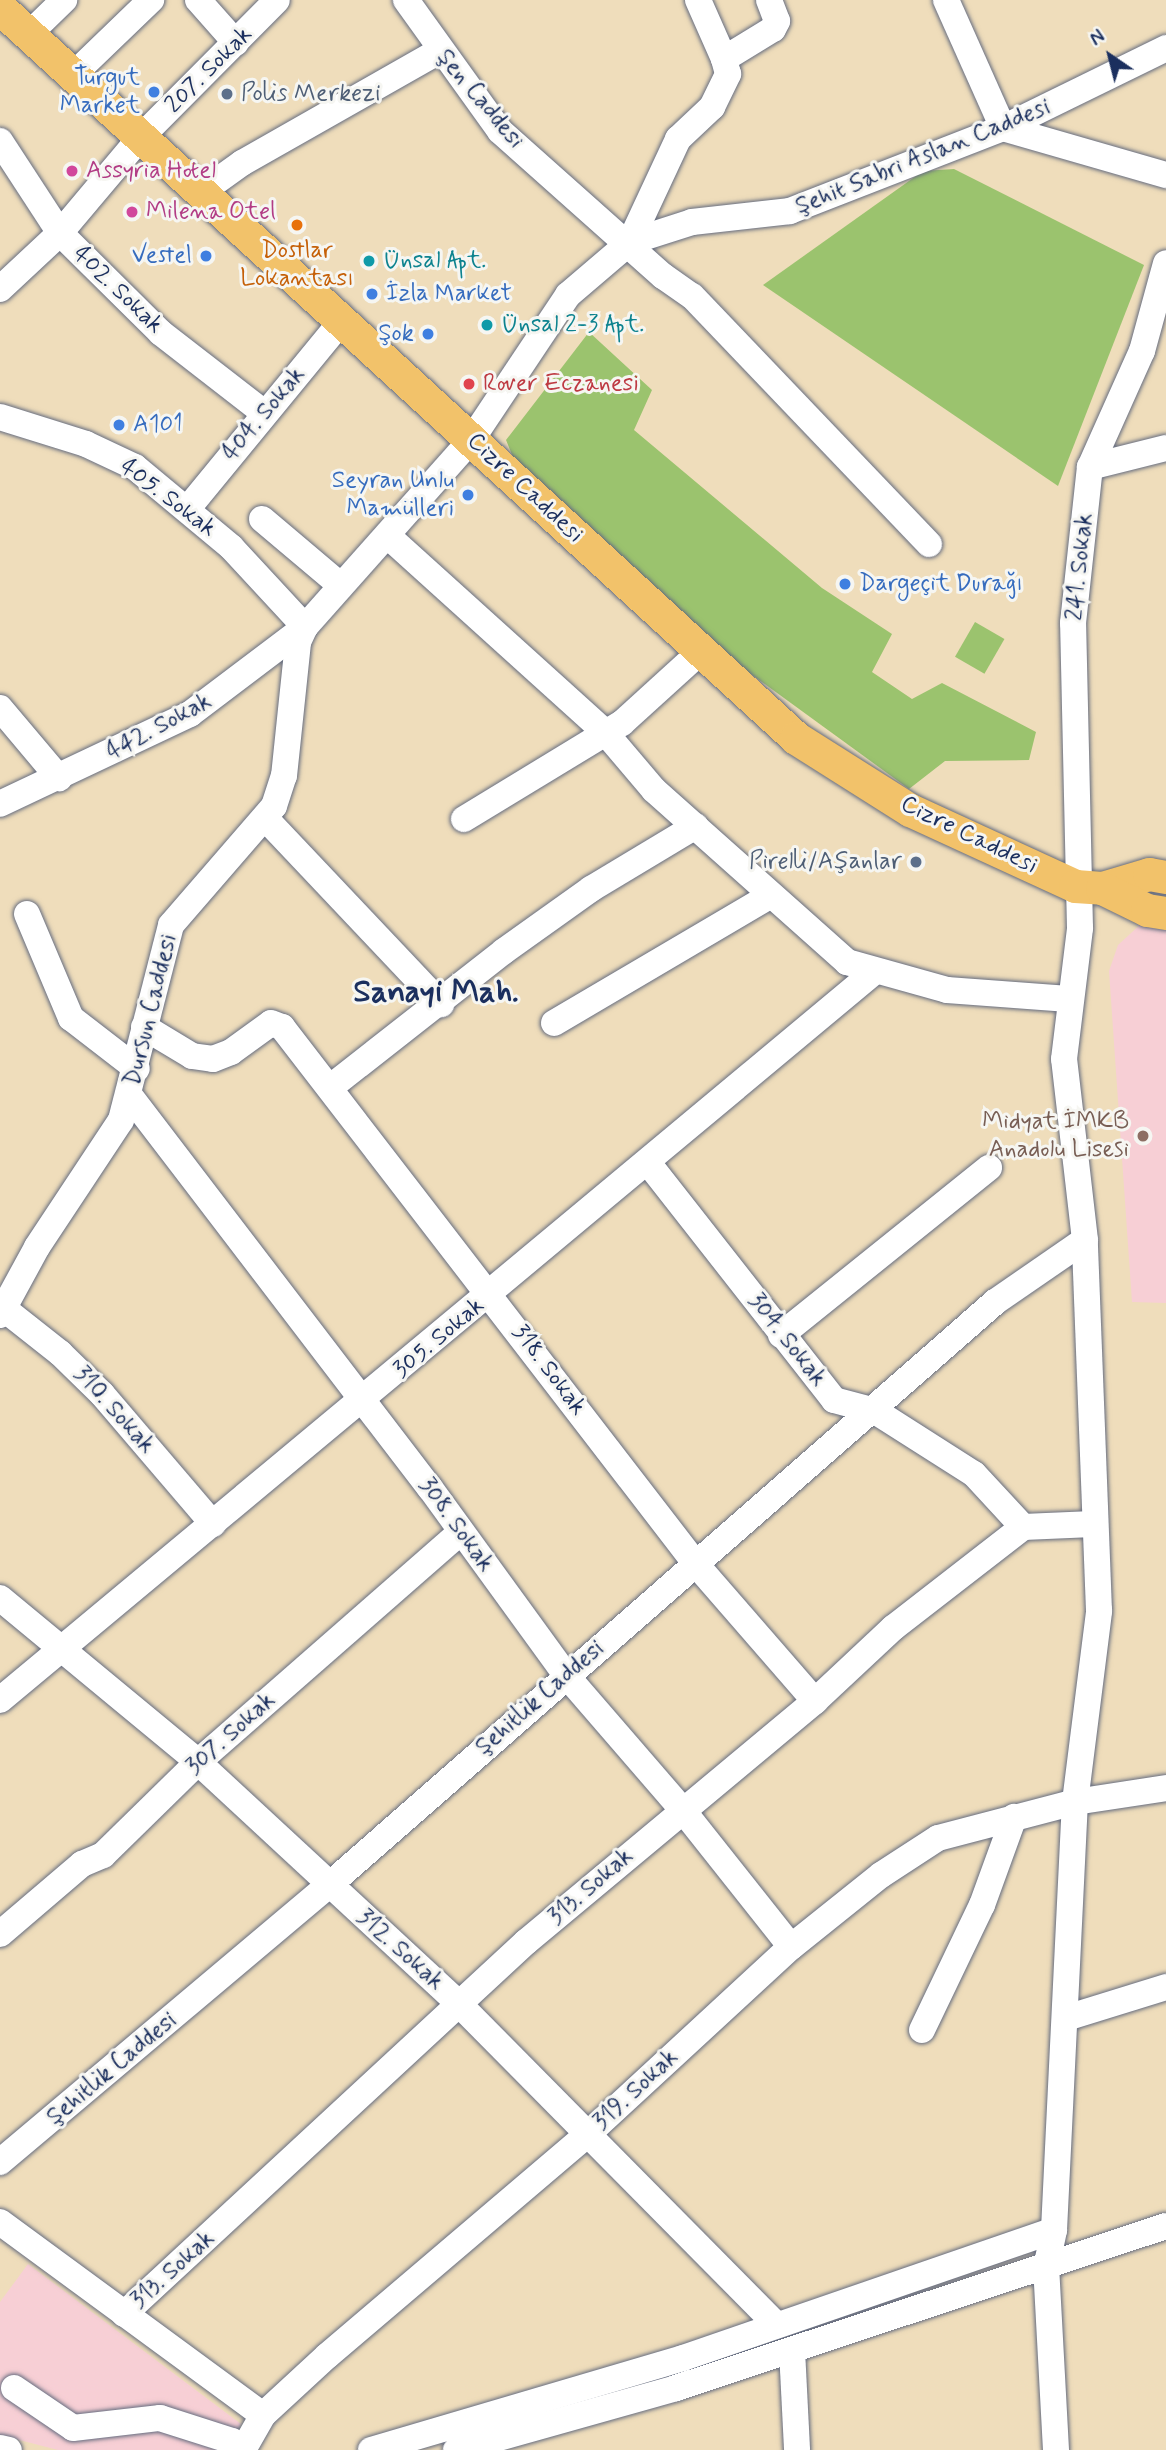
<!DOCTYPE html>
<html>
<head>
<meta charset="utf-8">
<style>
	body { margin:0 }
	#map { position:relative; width:1166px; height:2450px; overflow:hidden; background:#efddbb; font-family:Mynerve,sans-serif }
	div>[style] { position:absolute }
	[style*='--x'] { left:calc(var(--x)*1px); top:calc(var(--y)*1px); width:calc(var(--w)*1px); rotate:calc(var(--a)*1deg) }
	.built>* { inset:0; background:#f7cfd5 }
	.green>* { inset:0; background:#9bc36e; transform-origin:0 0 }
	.roads { filter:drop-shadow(0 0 2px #656c7f) drop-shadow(0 0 2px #656c7f) }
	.minor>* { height:26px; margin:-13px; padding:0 13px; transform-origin:13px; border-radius:13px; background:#fff }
	.major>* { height:33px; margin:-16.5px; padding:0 16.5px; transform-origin:16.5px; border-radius:16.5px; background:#f2c26a }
	.dots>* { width:19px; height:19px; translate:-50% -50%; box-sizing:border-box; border:4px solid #f6f6f2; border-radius:50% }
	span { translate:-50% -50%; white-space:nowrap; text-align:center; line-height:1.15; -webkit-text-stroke:6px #f6f6f2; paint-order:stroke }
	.street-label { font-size:24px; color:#1b2f5e }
	.shop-label { font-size:24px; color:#366cbe }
	.right { translate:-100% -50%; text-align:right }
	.left { translate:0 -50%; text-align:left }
	.service-label { font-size:24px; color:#4e5e75 }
	.hotel-label { font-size:24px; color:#b23c85 }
	.food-label { font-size:24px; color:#c56008 }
	.culture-label { font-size:24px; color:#0d838f }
	.health-label { font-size:24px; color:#be3a42 }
	.education-label { font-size:24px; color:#785e54 }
	.district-label { font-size:32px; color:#1b2f5e; font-weight:700 }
	.north { position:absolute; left:1075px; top:21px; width:70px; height:70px; -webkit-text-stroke:5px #f6f6f2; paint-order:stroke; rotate:325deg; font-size:19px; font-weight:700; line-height:28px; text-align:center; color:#1b2f5e }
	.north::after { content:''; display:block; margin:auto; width:24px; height:32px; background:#1b2f5e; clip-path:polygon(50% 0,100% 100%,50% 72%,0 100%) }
</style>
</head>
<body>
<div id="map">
	<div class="built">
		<div style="clip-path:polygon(1142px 923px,1166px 929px,1166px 1303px,1132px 1302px,1109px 971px,1118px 945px)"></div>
		<div style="clip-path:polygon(28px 2264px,241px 2424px,227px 2450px,58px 2450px,0 2435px,0 2302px)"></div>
	</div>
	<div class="green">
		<div style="clip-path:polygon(954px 169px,1144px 265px,1058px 486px,763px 285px,923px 171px)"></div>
		<div style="clip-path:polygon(589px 332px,652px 390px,634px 430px,822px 588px,892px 634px,872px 672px,912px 699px,942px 683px,1036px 732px,1029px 760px,945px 761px,909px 789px,733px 661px,515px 462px,506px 440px)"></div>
		<div style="left:975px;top:622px;width:34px;height:40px;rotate:30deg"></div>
	</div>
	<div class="roads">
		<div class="minor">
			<div style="--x:198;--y:0;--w:57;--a:48.5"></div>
			<div style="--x:406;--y:0;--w:161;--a:54.3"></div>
			<div style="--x:500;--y:131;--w:218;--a:41.7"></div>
			<div style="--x:663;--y:276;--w:35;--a:35"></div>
			<div style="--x:692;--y:296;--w:343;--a:46.3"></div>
			<div style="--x:698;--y:0;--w:64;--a:66.2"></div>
			<div style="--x:946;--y:0;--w:140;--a:66"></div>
			<div style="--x:1003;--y:128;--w:170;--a:16.1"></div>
			<div style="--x:27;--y:36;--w:52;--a:-44.2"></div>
			<div style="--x:72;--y:76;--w:110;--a:-43.9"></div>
			<div style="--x:0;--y:141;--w:110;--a:56.9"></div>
			<div style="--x:60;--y:233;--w:142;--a:44.7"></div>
			<div style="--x:161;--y:333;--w:130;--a:37.8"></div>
			<div style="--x:203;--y:191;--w:48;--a:-35.7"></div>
			<div style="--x:242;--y:163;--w:227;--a:-29.6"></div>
			<div style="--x:630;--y:242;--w:114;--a:-65"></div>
			<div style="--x:678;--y:139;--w:47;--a:-43.3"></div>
			<div style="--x:712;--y:107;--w:37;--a:-64"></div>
			<div style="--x:728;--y:74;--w:16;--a:-105"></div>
			<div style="--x:724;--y:59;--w:57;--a:-31.5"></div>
			<div style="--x:773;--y:29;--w:9;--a:-63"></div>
			<div style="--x:777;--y:21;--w:22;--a:-111"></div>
			<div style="--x:0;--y:289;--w:82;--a:-43"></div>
			<div style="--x:60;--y:233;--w:124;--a:-49.9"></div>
			<div style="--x:140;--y:138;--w:194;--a:-45.2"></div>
			<div style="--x:0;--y:417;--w:90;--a:17.4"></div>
			<div style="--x:86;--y:444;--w:54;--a:25.1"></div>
			<div style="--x:135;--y:467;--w:125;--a:39.8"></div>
			<div style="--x:231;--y:547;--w:109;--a:47.2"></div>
			<div style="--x:305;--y:627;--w:144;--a:142.9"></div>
			<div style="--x:190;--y:714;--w:210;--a:154.7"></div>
			<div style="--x:1090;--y:467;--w:78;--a:-14"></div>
			<div style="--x:189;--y:507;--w:239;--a:-50.6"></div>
			<div style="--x:262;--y:519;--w:101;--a:40.2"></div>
			<div style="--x:388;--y:536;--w:291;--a:42.1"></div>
			<div style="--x:604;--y:731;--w:77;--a:49.7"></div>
			<div style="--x:654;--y:790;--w:259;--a:41.7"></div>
			<div style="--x:847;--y:962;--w:104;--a:15.6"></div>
			<div style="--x:947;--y:990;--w:122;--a:4.2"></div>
			<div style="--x:0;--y:708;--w:92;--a:49.9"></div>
			<div style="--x:266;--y:819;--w:255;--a:46.6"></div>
			<div style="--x:464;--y:819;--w:185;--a:-31.3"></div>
			<div style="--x:622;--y:723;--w:105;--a:-42.3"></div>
			<div style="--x:27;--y:914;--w:113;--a:67.1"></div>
			<div style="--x:71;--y:1018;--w:83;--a:37.7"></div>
			<div style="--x:554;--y:1023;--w:252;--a:-30.5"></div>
			<div style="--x:144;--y:1027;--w:56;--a:31.1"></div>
			<div style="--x:192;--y:1056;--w:21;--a:8"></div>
			<div style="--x:213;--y:1059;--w:19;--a:-21"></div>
			<div style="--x:231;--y:1052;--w:49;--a:-35.9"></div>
			<div style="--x:271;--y:1023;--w:12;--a:20"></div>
			<div style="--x:282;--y:1027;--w:677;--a:52.38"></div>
			<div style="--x:695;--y:1563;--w:183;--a:49"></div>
			<div style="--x:332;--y:1086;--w:219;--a:-38.1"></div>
			<div style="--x:504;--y:951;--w:107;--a:-35.5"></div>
			<div style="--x:591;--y:889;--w:122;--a:-31"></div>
			<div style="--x:130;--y:1096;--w:494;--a:52.6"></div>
			<div style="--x:430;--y:1488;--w:231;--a:54"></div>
			<div style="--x:566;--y:1675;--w:176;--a:49.2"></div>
			<div style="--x:681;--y:1808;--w:177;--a:51.6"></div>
			<div style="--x:649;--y:1164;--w:300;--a:51.9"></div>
			<div style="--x:834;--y:1400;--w:42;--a:15"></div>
			<div style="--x:875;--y:1411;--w:117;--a:32.5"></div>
			<div style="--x:974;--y:1474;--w:72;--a:47.2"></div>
			<div style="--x:3;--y:1308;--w:73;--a:38.3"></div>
			<div style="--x:60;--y:1353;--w:59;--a:44.3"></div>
			<div style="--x:102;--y:1394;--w:171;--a:49.5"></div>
			<div style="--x:0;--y:1315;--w:77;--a:-61.4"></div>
			<div style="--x:37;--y:1247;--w:152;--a:-56.5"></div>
			<div style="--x:121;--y:1120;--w:201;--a:-75.6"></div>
			<div style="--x:171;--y:925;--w:157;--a:-49.1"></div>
			<div style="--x:274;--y:806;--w:32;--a:-72"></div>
			<div style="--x:284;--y:776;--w:135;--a:-84"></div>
			<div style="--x:298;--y:642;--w:17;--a:-65"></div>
			<div style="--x:305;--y:627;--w:251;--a:-48.4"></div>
			<div style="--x:472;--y:439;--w:173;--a:-56.3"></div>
			<div style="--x:568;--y:295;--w:82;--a:-40.5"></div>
			<div style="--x:630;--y:242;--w:65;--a:-17.9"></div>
			<div style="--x:692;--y:222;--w:99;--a:-6.4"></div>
			<div style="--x:790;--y:211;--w:229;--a:-21.3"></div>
			<div style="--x:1003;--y:128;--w:182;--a:-26.1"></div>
			<div style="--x:781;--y:1335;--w:267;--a:-38.8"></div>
			<div style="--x:0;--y:1598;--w:257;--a:39.6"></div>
			<div style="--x:198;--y:1762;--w:357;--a:42.8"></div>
			<div style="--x:460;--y:2005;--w:450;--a:45.3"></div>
			<div style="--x:0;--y:1700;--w:1137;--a:-39.79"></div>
			<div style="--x:0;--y:1934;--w:108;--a:-40.5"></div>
			<div style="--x:82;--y:1864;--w:23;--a:-23"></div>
			<div style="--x:103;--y:1855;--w:133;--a:-44.4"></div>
			<div style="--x:198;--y:1762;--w:349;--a:-41.2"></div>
			<div style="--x:1066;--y:2018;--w:105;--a:-17.2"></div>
			<div style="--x:922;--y:2030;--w:139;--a:-64.4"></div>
			<div style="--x:982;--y:1905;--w:94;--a:-70"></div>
			<div style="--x:0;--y:2162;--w:429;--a:-40.1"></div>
			<div style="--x:328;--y:1886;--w:887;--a:-41.2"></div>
			<div style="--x:995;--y:1302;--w:109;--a:-34.6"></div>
			<div style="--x:0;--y:2222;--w:326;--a:36.3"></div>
			<div style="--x:124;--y:2314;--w:548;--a:-42.78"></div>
			<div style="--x:526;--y:1942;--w:376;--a:-39.8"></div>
			<div style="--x:815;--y:1701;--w:107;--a:-43.1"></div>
			<div style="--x:893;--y:1628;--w:165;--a:-37.8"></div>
			<div style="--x:1023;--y:1527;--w:70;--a:-2.5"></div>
			<div style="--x:792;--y:2350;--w:100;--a:87.1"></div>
			<div style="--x:14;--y:2388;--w:71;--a:34.1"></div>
			<div style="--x:73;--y:2428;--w:88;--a:-6.6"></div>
			<div style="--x:160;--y:2418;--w:76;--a:17.7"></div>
			<div style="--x:232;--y:2441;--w:14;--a:39"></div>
			<div style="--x:243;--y:2450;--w:40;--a:-60.3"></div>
			<div style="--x:263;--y:2415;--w:87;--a:-42.7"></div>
			<div style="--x:327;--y:2356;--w:341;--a:-40.4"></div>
			<div style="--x:587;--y:2135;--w:277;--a:-42.7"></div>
			<div style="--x:791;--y:1947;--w:115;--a:-38.7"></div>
			<div style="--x:881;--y:1875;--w:68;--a:-33"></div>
			<div style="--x:938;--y:1838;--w:142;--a:-14.7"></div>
			<div style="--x:1075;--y:1802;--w:92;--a:-8.7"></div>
			<div style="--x:0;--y:2448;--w:9;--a:13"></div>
			<div style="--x:371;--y:2450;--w:325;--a:-16.4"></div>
			<div style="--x:683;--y:2358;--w:392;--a:-19"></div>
			<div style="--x:456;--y:2450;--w:229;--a:-15.7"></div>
			<div style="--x:676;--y:2388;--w:516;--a:-18.29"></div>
			<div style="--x:1056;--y:2450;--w:182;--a:-93.1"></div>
			<div style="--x:1046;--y:2268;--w:39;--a:-78"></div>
			<div style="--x:1054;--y:2230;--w:429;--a:-87.2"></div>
			<div style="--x:1075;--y:1802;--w:193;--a:-82.8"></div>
			<div style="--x:1099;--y:1611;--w:371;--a:-92.2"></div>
			<div style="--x:1085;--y:1240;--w:182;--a:-96.6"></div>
			<div style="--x:1064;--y:1059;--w:132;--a:-83"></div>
			<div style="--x:1080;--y:928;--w:305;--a:-91.3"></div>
			<div style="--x:1073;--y:623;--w:157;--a:-83.8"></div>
			<div style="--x:1090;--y:467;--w:127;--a:-65.9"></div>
			<div style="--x:1142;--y:351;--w:91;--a:-74.7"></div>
		</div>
		<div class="major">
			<div style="--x:0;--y:8;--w:1080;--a:42.52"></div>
			<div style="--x:796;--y:738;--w:135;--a:32.3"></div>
			<div style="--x:910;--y:810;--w:182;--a:24.7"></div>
			<div style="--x:1075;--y:886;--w:27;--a:4"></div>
			<div style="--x:1102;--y:888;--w:49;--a:-16.6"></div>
			<div style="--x:1149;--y:874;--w:17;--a:10"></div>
			<div style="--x:1102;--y:888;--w:50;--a:26.1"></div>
			<div style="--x:1147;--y:910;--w:19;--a:9"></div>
		</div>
	</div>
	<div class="dots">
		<div style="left:154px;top:92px;background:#3f7fe0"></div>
		<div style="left:227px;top:94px;background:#5c6f8a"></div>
		<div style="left:72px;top:171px;background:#d1479c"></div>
		<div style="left:132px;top:212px;background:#d1479c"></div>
		<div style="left:297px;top:225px;background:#e8710a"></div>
		<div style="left:206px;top:256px;background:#3f7fe0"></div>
		<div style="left:369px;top:261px;background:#0f9aa8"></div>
		<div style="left:372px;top:294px;background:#3f7fe0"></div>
		<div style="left:487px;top:325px;background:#0f9aa8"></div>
		<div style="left:428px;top:334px;background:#3f7fe0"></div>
		<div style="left:469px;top:384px;background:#e0444e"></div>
		<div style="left:119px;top:425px;background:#3f7fe0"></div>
		<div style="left:468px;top:495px;background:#3f7fe0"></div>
		<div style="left:845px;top:584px;background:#3f7fe0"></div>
		<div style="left:916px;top:862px;background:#5c6f8a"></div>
		<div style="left:1143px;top:1136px;background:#8d6e63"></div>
	</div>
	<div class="street-label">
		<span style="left:209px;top:70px;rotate:-45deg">207. Sokak</span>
		<span style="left:480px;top:99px;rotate:50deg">Şen Caddesi</span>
		<span style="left:923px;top:157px;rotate:-22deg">Şehit Sabri Aslan Caddesi</span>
		<span style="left:118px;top:290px;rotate:44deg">402. Sokak</span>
		<span style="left:264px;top:414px;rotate:-50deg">404. Sokak</span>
		<span style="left:525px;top:488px;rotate:43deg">Cizre Caddesi</span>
		<span style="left:168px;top:498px;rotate:37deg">405. Sokak</span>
		<span style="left:1080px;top:567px;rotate:-84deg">241. Sokak</span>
		<span style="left:159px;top:727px;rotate:-28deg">442. Sokak</span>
		<span style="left:969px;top:835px;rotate:26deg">Cizre Caddesi</span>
		<span style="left:151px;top:1010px;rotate:-76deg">Dursun Caddesi</span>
		<span style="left:439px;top:1338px;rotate:-40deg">305. Sokak</span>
		<span style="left:787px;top:1340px;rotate:52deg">304. Sokak</span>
		<span style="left:549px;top:1370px;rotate:53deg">318. Sokak</span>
		<span style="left:114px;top:1410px;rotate:48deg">310. Sokak</span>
		<span style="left:456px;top:1525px;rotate:54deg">308. Sokak</span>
		<span style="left:540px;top:1698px;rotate:-41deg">Şehitlik Caddesi</span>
		<span style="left:231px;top:1734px;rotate:-42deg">307. Sokak</span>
		<span style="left:591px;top:1887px;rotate:-41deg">313. Sokak</span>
		<span style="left:400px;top:1950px;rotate:42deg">312. Sokak</span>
		<span style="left:112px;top:2069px;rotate:-40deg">Şehitlik Caddesi</span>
		<span style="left:636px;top:2090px;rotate:-43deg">319. Sokak</span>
		<span style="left:173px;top:2270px;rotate:-42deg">313. Sokak</span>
	</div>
	<div class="shop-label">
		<span class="right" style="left:140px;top:92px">Turgut<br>Market</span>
		<span class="right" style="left:192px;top:256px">Vestel</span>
		<span class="left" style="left:386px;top:294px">İzla Market</span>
		<span class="right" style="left:414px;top:334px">Şok</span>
		<span class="left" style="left:133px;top:425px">A101</span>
		<span class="right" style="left:454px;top:495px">Seyran Unlu<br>Mamülleri</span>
		<span class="left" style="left:859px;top:584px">Dargeçit Durağı</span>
	</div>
	<div class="service-label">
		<span class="left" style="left:241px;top:94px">Polis Merkezi</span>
		<span class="right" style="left:902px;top:862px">Pirelli/Aşanlar</span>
	</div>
	<div class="hotel-label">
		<span class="left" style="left:86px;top:171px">Assyria Hotel</span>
		<span class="left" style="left:146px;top:212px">Milena Otel</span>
	</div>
	<div class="food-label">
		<span style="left:297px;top:265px">Dostlar<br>Lokantası</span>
	</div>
	<div class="culture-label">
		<span class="left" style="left:383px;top:261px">Ünsal Apt.</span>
		<span class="left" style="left:501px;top:325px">Ünsal 2-3 Apt.</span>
	</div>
	<div class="health-label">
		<span class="left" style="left:483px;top:384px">Rover Eczanesi</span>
	</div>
	<div class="education-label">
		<span class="right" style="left:1129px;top:1136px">Midyat İMKB<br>Anadolu Lisesi</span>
	</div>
	<div class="district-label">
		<span style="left:436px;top:992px">Sanayi Mah.</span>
	</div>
	<div class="north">N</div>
</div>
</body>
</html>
